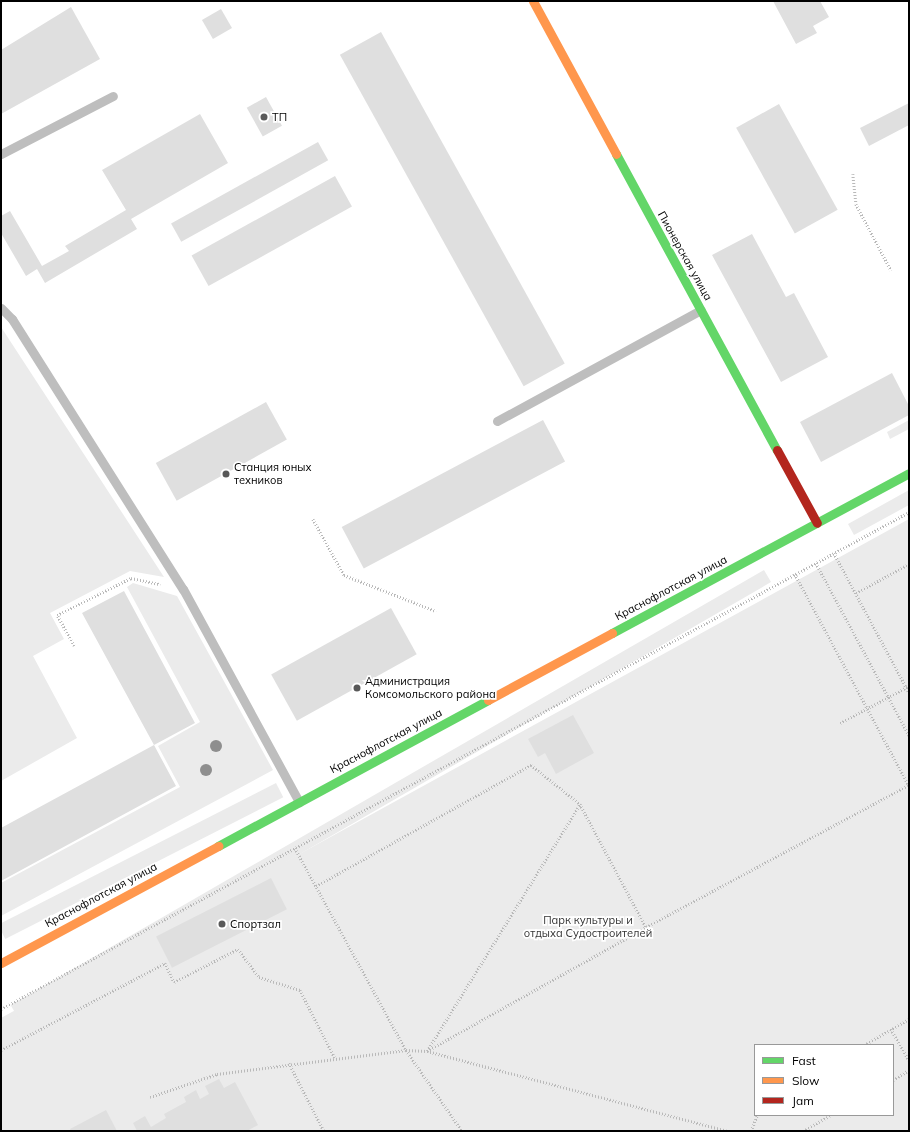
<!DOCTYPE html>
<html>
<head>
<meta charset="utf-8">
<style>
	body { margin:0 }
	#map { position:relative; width:910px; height:1132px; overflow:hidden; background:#fff; font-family:Mulish,sans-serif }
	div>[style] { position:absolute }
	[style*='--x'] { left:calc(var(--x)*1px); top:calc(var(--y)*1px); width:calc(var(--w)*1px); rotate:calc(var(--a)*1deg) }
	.green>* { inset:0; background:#ebebeb; transform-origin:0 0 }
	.building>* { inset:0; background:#dfdfdf; transform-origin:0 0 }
	.path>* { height:2.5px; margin-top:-1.25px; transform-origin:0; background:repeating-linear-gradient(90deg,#b9b9b9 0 1px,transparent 0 3px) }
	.lane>* { height:9px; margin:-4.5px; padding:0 4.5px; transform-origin:4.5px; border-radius:4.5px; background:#bebebe }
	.fast>* { height:9px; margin:-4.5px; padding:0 4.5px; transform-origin:4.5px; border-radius:4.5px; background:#63d668 }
	.slow>* { height:9px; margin:-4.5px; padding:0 4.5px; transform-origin:4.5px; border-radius:4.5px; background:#ff974d }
	.jam>* { height:9px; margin:-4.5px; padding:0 4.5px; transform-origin:4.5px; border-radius:4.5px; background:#b3261e }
	.trees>* { width:12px; height:12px; margin:-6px; border-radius:50%; background:#8e8e8e }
	.dots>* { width:11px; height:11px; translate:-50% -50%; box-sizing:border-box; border:2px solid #fff; border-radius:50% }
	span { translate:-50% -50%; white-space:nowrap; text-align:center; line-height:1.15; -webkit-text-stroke:3.5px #fff; paint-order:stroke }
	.poi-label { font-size:11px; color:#000 }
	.left { translate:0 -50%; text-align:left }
	.street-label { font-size:11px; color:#000 }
	.park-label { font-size:11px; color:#323232 }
	.frame { position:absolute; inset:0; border:2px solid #000; pointer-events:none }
	.legend { position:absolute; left:754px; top:1044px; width:140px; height:72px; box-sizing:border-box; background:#fff; border:1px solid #999; margin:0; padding:5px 7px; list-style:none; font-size:12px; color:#000 }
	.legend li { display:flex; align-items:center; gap:8px; height:20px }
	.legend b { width:20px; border:1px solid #999 }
</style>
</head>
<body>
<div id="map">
	<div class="green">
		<div style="clip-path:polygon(1px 327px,164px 577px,130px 571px,50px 613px,64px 639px,33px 656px,77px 738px,1px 781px)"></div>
		<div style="clip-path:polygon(909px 420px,909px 429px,890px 439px,887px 432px)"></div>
		<div style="clip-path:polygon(909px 490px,909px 505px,854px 535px,848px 524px)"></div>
		<div style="clip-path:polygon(evenodd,909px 519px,909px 1131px,1px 1131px,1px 1018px,909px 519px,755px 1045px,893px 1045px,893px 1115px,755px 1115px,755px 1045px)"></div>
		<div style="left:764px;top:570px;width:14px;height:870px;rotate:60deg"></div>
		<div style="clip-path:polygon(133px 583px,177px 596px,273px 770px,1px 916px,1px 883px,180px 787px,158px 746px,200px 722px,127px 587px)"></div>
		<div style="left:276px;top:783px;width:16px;height:312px;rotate:63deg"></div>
	</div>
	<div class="building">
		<div style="clip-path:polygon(773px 1px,820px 1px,829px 17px,813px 26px,817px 33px,796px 44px)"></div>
		<div style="clip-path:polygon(71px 7px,100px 59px,1px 114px,1px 50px)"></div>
		<div style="left:221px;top:9px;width:22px;height:22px;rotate:60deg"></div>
		<div style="left:381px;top:32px;width:379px;height:47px;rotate:61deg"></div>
		<div style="left:266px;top:97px;width:33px;height:22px;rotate:61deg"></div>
		<div style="clip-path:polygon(909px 103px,909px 125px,869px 146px,860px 128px)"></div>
		<div style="left:779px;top:104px;width:121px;height:49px;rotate:61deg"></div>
		<div style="clip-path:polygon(200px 114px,228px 163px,131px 219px,137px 229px,45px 283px,37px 269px,26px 276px,1px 233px,1px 216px,10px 211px,42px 266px,69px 251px,65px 246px,126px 210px,102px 170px)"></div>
		<div style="left:318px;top:142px;width:21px;height:168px;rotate:61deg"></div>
		<div style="left:335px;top:176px;width:35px;height:164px;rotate:61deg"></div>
		<div style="clip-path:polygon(752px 234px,786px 297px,794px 293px,828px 357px,781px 382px,712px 255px)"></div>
		<div style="clip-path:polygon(892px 373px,909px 406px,909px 415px,821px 462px,800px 422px)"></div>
		<div style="left:266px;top:402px;width:43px;height:126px;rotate:61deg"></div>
		<div style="left:543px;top:420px;width:47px;height:228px;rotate:62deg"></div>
		<div style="clip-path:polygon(124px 591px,195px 723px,154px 745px,176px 786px,1px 881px,1px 828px,154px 745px,82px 613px)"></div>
		<div style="left:391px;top:608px;width:53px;height:137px;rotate:61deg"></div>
		<div style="clip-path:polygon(573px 715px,594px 753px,556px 774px,545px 753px,538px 757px,528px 739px)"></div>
		<div style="left:271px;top:878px;width:35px;height:129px;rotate:63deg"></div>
		<div style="clip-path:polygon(219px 1079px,224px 1088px,235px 1082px,258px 1125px,247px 1131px,137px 1131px,133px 1123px,145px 1116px,151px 1127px,166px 1118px,164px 1114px,186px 1102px,184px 1097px,196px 1090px,200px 1099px,209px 1094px,205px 1086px)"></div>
		<div style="clip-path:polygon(106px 1110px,117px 1131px,71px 1131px,70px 1129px)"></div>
	</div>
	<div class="path">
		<div style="--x:853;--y:174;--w:30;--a:84"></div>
		<div style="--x:856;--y:204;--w:75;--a:62.1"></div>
		<div style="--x:313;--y:519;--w:64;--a:61"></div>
		<div style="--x:344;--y:575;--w:99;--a:21.4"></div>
		<div style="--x:834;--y:553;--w:158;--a:61.7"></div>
		<div style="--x:816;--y:563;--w:196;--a:61.6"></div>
		<div style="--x:795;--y:574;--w:241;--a:61.7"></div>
		<div style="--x:856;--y:593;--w:60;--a:-28.7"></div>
		<div style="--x:74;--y:646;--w:35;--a:-119"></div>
		<div style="--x:57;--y:615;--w:83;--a:-26.6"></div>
		<div style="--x:131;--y:578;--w:30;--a:12"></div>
		<div style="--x:840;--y:723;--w:78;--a:-28.2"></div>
		<div style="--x:295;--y:848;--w:230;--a:61.2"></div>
		<div style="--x:406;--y:1050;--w:98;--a:55.3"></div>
		<div style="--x:316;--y:886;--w:247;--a:-29.4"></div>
		<div style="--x:531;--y:765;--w:63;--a:38.5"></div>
		<div style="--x:580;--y:804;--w:140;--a:61.8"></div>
		<div style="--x:1;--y:1009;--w:1035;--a:-28.69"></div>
		<div style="--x:891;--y:1029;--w:36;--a:60"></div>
		<div style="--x:864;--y:1045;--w:52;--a:-30"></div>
		<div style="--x:1;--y:1050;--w:186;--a:-27.9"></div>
		<div style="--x:165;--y:963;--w:21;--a:65"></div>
		<div style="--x:174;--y:982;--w:72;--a:-27.3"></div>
		<div style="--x:238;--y:949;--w:35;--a:53"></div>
		<div style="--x:259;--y:977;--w:43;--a:17.6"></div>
		<div style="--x:300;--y:990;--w:76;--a:62.8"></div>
		<div style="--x:427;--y:1051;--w:252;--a:-29.5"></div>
		<div style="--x:646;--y:927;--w:299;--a:-28.4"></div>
		<div style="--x:427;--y:1051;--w:291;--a:-58.2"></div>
		<div style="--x:289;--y:1063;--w:76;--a:62.8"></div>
		<div style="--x:893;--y:1080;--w:19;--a:-32"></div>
		<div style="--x:150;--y:1097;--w:71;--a:-18.9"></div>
		<div style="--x:217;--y:1074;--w:191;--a:-7.2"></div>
		<div style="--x:406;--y:1050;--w:21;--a:3"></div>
		<div style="--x:427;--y:1051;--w:310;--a:14.9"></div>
		<div style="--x:751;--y:1131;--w:17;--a:-69"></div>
		<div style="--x:803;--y:1131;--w:32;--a:-30"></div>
	</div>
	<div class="lane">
		<div style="--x:1;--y:154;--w:126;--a:-27.4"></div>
		<div style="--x:1;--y:308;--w:16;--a:45"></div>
		<div style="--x:12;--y:319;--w:320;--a:57.7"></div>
		<div style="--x:183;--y:589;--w:243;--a:61.4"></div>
		<div style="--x:497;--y:421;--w:232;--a:-28.6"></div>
	</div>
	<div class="fast">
		<div style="--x:616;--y:154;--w:337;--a:61.5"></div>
		<div style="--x:612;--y:633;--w:337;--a:-28.3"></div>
		<div style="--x:218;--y:846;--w:307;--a:-28.4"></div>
	</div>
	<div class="slow">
		<div style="--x:533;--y:1;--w:174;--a:61.5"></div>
		<div style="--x:488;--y:700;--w:141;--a:-28.4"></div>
		<div style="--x:1;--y:963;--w:247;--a:-28.3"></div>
	</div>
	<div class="jam">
		<div style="--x:777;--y:450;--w:83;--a:61.3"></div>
	</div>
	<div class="trees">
		<div style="left:216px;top:746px"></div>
		<div style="left:206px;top:770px"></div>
	</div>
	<div class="dots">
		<div style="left:264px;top:117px;background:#595959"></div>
		<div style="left:226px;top:474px;background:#595959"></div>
		<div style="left:357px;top:688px;background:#595959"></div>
		<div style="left:222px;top:924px;background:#595959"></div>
	</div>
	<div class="poi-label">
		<span class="left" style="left:272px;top:117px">ТП</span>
		<span class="left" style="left:234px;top:474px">Станция юных<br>техников</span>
		<span class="left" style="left:365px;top:688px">Администрация<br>Комсомольского района</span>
		<span class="left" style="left:230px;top:924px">Спортзал</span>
	</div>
	<div class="street-label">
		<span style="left:685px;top:256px;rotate:61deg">Пионерская улица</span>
		<span style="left:671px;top:588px;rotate:-28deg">Краснофлотская улица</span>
		<span style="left:386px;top:741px;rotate:-28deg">Краснофлотская улица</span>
		<span style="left:101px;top:895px;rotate:-28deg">Краснофлотская улица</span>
	</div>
	<div class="park-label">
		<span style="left:588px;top:927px">Парк культуры и<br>отдыха Судостроителей</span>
	</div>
	<div class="frame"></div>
	<ul class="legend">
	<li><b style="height:5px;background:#63d668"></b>Fast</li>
	<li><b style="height:5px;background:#ff974d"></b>Slow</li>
	<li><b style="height:5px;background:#b3261e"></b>Jam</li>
	</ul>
</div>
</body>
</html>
